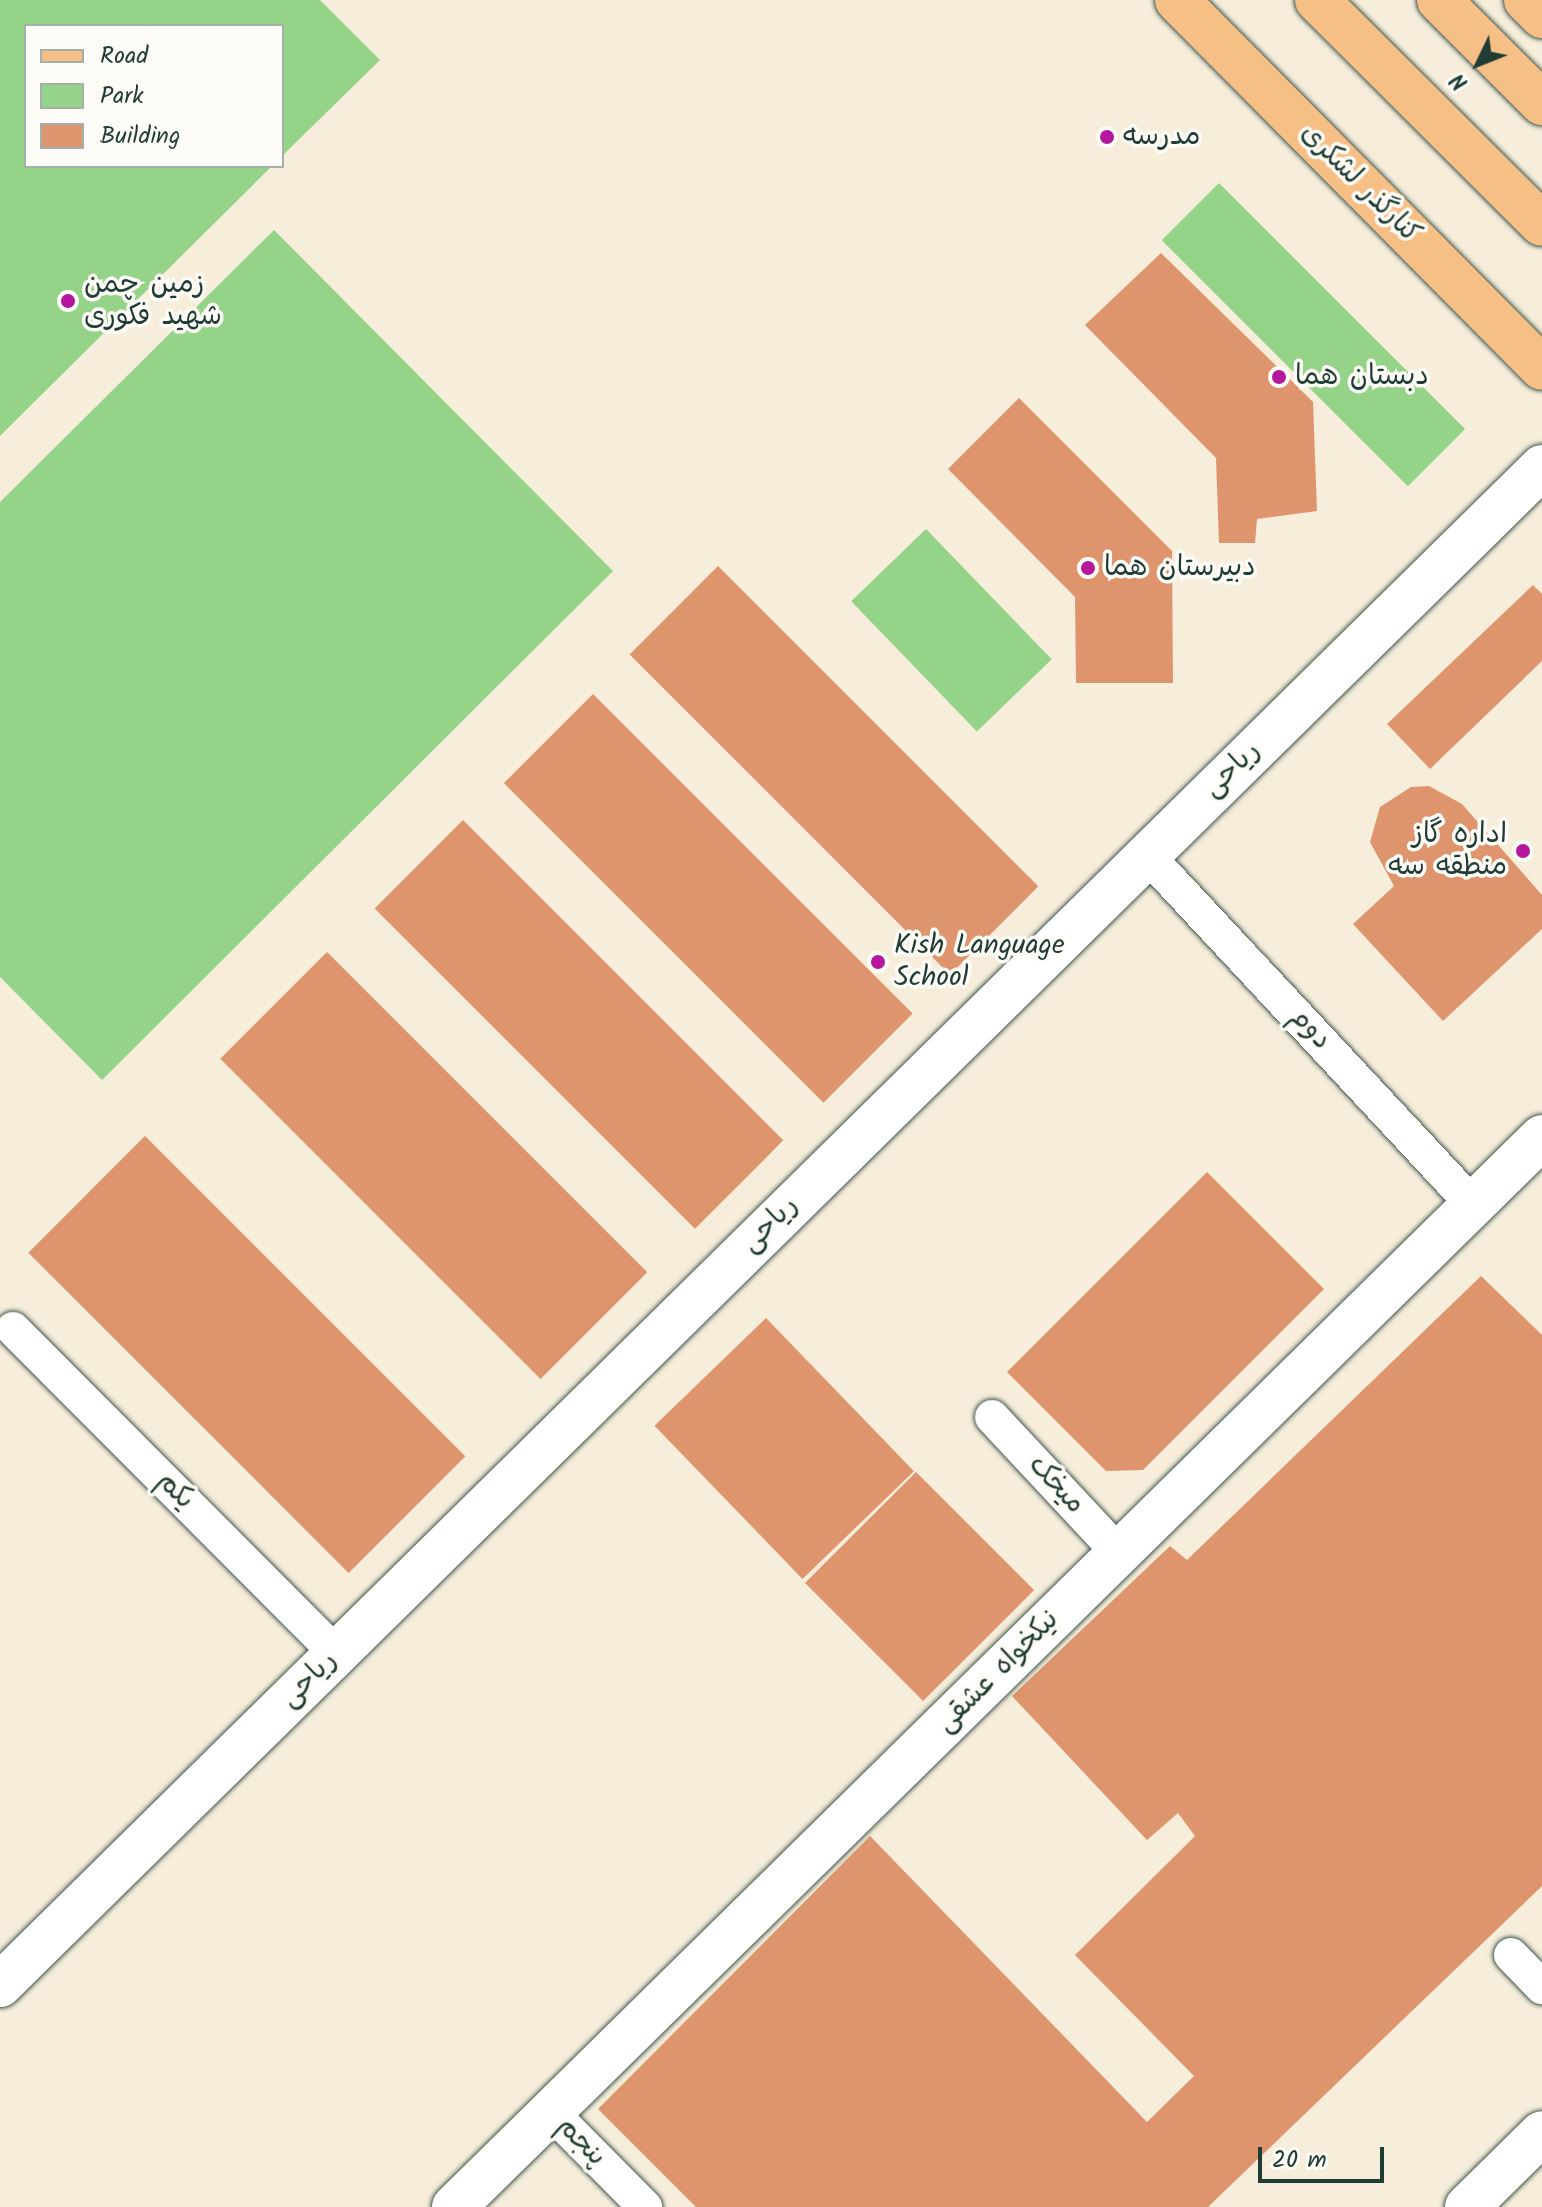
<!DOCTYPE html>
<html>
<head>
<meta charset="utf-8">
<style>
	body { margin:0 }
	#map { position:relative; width:1542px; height:2207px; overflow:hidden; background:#f6edda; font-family:Kalam,"Playpen Sans Arabic",sans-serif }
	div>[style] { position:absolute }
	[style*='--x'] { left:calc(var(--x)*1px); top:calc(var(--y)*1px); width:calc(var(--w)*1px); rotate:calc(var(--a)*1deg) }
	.green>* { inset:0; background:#95d389; transform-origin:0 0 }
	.building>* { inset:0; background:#de946d; transform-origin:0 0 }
	.roads { filter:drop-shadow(0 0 2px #3f574d) drop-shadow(0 0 2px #3f574d) }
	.minor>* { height:34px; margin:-17px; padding:0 17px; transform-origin:17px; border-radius:17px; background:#fff }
	.tertiary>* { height:44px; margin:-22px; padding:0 22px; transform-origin:22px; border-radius:22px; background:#fff }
	.primary>* { height:44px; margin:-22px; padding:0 22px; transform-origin:22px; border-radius:22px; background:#f5bf86 }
	.trunk>* { height:44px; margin:-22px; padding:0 22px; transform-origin:22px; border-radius:22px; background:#f5bf86 }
	.dots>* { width:22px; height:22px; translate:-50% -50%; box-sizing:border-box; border:4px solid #fdfcf7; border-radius:50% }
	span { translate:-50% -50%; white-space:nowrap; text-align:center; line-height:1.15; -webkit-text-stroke:7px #fdfcf7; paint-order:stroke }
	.poi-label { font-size:28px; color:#1f3d34 }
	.left { translate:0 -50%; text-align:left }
	.right { translate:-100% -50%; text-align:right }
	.street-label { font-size:28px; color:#1f3d34 }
	.legend { position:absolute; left:24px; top:24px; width:260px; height:144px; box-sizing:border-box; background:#fdfcf7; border:2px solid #a4b0a9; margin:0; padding:10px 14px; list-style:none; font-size:24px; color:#1f3d34 }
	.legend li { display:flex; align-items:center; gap:16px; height:40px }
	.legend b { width:40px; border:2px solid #a4b0a9 }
	.north { position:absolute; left:1438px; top:24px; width:80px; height:80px; -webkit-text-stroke:6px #fdfcf7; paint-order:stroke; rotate:227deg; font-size:22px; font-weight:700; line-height:32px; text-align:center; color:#1f3d34 }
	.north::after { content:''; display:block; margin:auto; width:28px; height:36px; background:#1f3d34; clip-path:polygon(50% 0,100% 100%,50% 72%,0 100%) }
	.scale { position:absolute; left:1258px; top:2147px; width:126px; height:36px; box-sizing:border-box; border:4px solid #1f3d34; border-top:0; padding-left:10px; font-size:24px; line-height:28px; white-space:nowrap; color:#1f3d34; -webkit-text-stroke:6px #fdfcf7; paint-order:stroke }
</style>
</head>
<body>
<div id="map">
	<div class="green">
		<div style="clip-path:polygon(0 0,320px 0,380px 60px,282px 156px,282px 26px,26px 26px,26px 166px,272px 166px,0 436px)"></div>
		<div style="left:1219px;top:183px;width:348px;height:81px;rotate:45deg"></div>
		<div style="clip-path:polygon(274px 230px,613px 571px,102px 1080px,0 977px,0 502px)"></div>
		<div style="left:926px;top:529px;width:181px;height:104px;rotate:46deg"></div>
	</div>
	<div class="building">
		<div style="clip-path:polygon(1161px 253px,1313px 402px,1317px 511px,1257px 519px,1255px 543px,1219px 543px,1216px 458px,1085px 325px)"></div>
		<div style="clip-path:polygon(1019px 398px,1172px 551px,1173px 683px,1076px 683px,1075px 597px,948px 469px)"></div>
		<div style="left:718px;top:566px;width:453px;height:125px;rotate:45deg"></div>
		<div style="clip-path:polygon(1533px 585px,1542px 594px,1542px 661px,1430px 769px,1387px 724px)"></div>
		<div style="left:593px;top:694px;width:452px;height:126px;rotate:45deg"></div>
		<div style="clip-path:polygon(1429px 786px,1462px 804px,1542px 895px,1542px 929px,1443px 1021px,1353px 924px,1394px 886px,1370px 842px,1380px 807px,1411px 787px)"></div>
		<div style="left:463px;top:820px;width:453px;height:125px;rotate:45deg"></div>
		<div style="left:327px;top:952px;width:453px;height:151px;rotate:45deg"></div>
		<div style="left:145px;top:1136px;width:453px;height:165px;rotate:45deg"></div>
		<div style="clip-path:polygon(1207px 1172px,1324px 1289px,1143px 1470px,1106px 1471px,1007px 1372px)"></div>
		<div style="clip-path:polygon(1481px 1276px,1542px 1335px,1542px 1886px,1208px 2207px,696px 2207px,598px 2109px,870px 1836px,1147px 2122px,1194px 2076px,1075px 1955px,1195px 1836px,1178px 1813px,1147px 1840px,1012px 1696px,1170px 1546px,1187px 1560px)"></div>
		<div style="left:766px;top:1318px;width:213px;height:155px;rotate:46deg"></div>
		<div style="left:916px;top:1472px;width:167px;height:157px;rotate:45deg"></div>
	</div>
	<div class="roads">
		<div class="minor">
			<div style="--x:1146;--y:854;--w:480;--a:47"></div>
			<div style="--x:13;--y:1329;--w:457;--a:45.1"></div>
			<div style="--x:992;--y:1417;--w:186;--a:47"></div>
			<div style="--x:1511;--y:1955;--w:45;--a:45.9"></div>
			<div style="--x:551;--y:2112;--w:134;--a:45.3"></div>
		</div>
		<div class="tertiary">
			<div style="--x:0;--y:1985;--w:2164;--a:-44.55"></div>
			<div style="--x:454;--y:2207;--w:1526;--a:-44.52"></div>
			<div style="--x:1467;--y:2207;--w:105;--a:-44.6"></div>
		</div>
		<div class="primary">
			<div style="--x:1177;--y:0;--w:518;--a:45.23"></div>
		</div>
		<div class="trunk">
			<div style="--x:1317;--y:0;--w:317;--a:44.9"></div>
			<div style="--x:1439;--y:0;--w:146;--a:45"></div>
			<div style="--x:1526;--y:0;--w:23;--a:45"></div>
		</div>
	</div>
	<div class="dots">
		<div style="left:1107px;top:137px;background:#b5179e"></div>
		<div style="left:68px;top:301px;background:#b5179e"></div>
		<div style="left:1279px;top:377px;background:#b5179e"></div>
		<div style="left:1088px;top:568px;background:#b5179e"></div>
		<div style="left:1523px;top:851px;background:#b5179e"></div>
		<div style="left:878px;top:962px;background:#b5179e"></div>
	</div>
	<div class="poi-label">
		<span class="left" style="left:1123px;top:137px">مدرسه</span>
		<span class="left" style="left:84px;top:301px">زمین چمن<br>شهید فکوری</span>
		<span class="left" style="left:1295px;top:377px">دبستان هما</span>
		<span class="left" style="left:1104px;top:568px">دبیرستان هما</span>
		<span class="right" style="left:1507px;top:851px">اداره گاز<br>منطقه سه</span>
		<span class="left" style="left:894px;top:962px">Kish Language<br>School</span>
	</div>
	<div class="street-label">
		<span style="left:1360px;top:184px;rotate:45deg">کنارگذر لشکری</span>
		<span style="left:1232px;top:770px;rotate:-44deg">ریاحی</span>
		<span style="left:1310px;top:1029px;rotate:47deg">دوم</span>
		<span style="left:770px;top:1225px;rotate:-45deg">ریاحی</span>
		<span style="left:1056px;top:1485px;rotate:47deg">میخک</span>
		<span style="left:175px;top:1491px;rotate:45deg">یکم</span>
		<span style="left:998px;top:1672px;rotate:-45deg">نیکخواه عشقی</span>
		<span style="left:309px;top:1680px;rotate:-45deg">ریاحی</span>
		<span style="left:581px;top:2142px;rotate:45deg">پنجم</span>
	</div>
	<ul class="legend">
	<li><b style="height:10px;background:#f5bf86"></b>Road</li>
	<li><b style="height:22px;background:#95d389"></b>Park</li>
	<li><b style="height:22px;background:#de946d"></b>Building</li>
	</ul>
	<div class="north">N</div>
	<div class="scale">20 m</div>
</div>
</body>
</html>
